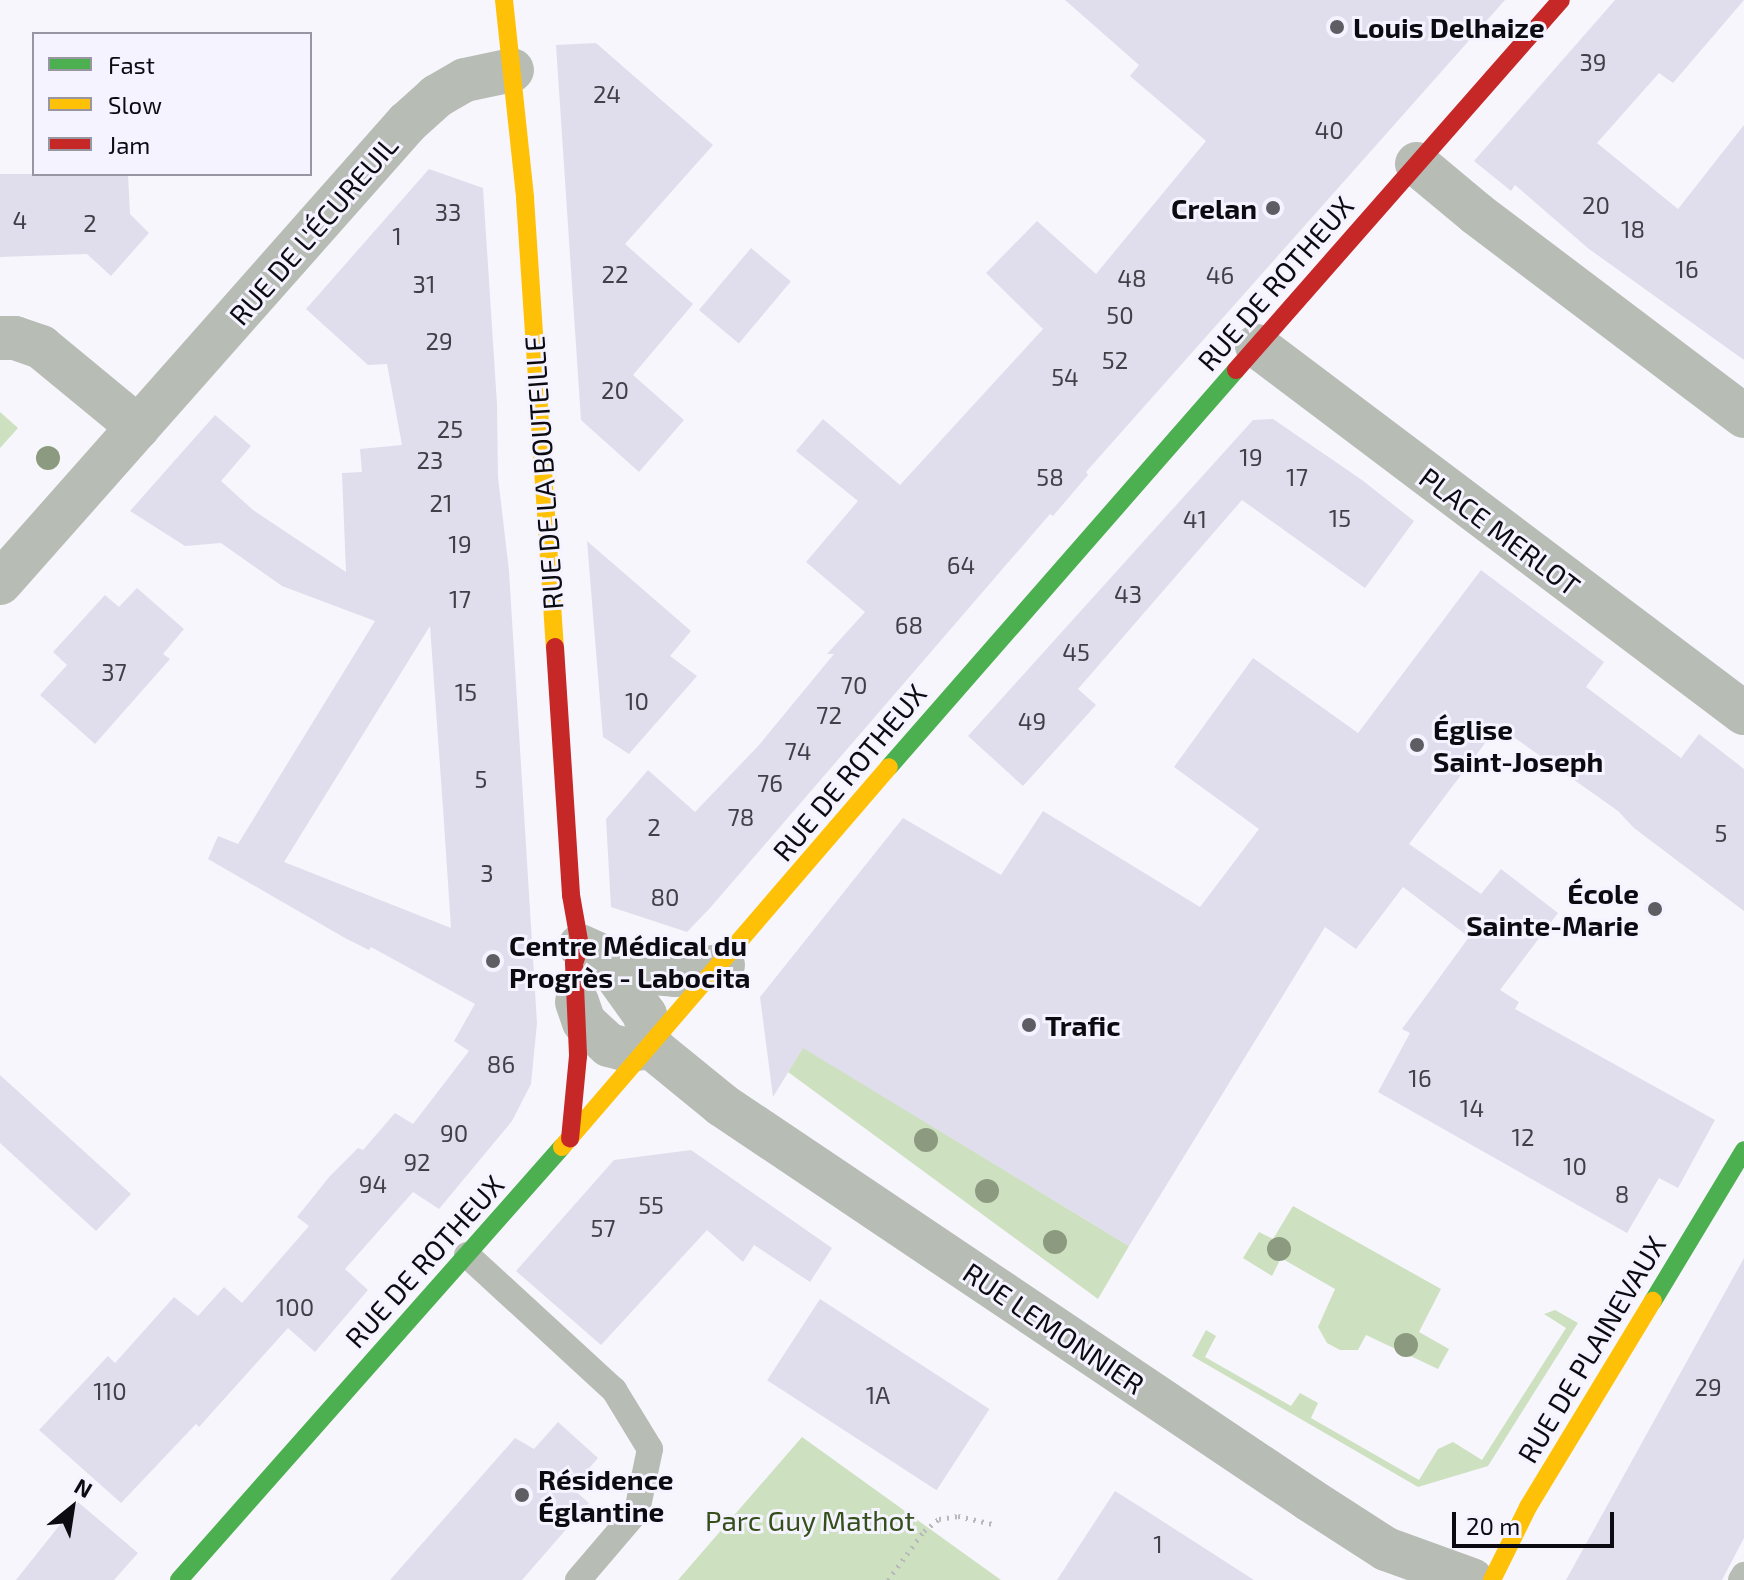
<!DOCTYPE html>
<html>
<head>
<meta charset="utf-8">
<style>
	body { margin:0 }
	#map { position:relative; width:1744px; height:1580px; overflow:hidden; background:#f7f6fc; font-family:"Exo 2",sans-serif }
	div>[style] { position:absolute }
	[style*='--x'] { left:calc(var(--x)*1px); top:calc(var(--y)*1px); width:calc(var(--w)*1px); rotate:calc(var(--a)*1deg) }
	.green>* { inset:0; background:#cde1c0 }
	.building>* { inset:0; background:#e0deed; transform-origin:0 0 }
	.path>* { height:5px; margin-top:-2.5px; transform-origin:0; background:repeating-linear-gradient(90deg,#b8bab9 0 2px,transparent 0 8px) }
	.lane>* { height:26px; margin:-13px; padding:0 13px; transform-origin:13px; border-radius:13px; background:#b7bcb5 }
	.street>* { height:44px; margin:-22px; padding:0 22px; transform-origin:22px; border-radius:22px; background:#b7bcb5 }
	.fast>* { height:18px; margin:-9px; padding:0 9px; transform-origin:9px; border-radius:9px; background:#4caf50 }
	.slow>* { height:18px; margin:-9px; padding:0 9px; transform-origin:9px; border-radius:9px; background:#ffc107 }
	.jam>* { height:18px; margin:-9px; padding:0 9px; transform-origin:9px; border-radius:9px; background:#c62828 }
	.trees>* { width:24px; height:24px; margin:-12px; border-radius:50%; background:#8c9a80 }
	.dots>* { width:22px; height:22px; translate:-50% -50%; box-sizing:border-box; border:4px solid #f5f3ff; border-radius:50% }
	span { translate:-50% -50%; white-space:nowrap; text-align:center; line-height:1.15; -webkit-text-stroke:6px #f5f3ff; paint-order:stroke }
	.number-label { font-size:24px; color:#414048 }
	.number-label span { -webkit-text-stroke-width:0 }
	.poi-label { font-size:28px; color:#0c0b11; font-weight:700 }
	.left { translate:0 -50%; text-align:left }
	.right { translate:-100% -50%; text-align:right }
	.street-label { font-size:28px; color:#0c0b11 }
	.park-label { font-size:28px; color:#344f1a }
	.legend { position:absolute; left:32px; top:32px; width:280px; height:144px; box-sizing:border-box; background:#f5f3ff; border:2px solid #9896a0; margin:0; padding:10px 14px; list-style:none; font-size:24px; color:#0c0b11 }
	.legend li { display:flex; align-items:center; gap:16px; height:40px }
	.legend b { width:40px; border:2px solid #9896a0 }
	.north { position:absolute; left:32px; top:1468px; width:80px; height:80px; -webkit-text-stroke:6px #f5f3ff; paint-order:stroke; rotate:30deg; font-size:22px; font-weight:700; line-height:32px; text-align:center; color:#0c0b11 }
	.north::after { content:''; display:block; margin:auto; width:28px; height:36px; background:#0c0b11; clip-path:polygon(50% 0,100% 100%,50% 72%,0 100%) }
	.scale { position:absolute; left:1452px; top:1512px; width:162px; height:36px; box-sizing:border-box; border:4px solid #0c0b11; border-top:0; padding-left:10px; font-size:24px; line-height:28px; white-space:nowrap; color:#0c0b11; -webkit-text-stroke:6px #f5f3ff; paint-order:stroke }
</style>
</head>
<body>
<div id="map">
	<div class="green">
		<div style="clip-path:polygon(0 412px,18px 428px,0 448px)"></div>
		<div style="clip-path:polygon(803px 1047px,1129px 1246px,1098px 1299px,788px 1072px)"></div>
		<div style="clip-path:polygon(1293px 1206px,1441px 1289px,1419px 1332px,1449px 1349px,1438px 1369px,1366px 1335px,1358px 1350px,1340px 1350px,1327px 1343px,1318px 1327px,1335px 1289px,1281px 1258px,1272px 1276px,1243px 1258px,1259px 1232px,1273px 1239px)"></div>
		<div style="clip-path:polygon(1555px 1310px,1578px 1323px,1488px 1466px,1418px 1487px,1192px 1356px,1206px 1330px,1216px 1336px,1205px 1357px,1291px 1406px,1300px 1393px,1318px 1403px,1311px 1418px,1419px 1480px,1438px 1449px,1453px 1442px,1482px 1460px,1566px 1328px,1544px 1314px)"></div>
		<div style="clip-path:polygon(802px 1437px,923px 1524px,1001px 1580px,678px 1580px)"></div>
	</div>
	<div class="building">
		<div style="clip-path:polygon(1065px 0,1505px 0,1086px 472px,1088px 475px,1053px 516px,1050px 514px,710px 908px,687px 932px,611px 907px,606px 819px,648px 770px,695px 812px,759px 745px,834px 654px,827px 654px,865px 612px,806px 562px,858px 501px,796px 451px,823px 419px,900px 485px,1043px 329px,986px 273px,1037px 221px,1096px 274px,1206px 141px,1130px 76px,1139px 65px)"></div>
		<div style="clip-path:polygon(1615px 0,1744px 0,1673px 83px,1659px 73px,1597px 143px,1678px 209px,1744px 125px,1744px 360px,1589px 249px,1515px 185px,1511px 191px,1474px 161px)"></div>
		<div style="clip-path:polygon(596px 43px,713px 145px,625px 244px,693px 304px,633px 375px,684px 420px,639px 472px,581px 420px,556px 45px)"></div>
		<div style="clip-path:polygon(evenodd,429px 169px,483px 188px,497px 404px,498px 477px,509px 571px,537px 1023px,531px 1084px,512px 1121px,439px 1209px,413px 1192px,345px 1269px,368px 1290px,315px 1352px,288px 1328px,199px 1427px,196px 1424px,121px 1503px,39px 1430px,108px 1356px,115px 1363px,174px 1297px,198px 1316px,224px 1287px,242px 1303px,309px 1226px,297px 1217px,330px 1176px,358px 1148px,363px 1150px,395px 1113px,413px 1124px,469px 1051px,454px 1041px,475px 1004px,371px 947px,369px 950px,345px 938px,208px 859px,218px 836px,238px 844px,375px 621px,282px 586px,221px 543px,185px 546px,130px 511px,215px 415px,251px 446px,221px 481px,253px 510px,346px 572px,342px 473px,362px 472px,360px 449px,402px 445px,387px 364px,368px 365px,306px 309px,429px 169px,430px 626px,443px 808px,451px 928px,284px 862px,430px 626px)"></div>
		<div style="clip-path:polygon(0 174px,128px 174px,130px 214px,149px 233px,111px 276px,87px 254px,0 257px)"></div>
		<div style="left:751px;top:248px;width:52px;height:81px;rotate:40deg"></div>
		<div style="clip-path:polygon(1273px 419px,1362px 480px,1414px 521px,1365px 588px,1242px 500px,1078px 689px,1096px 705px,1023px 786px,968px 736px,1253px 420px)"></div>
		<div style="clip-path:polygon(587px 541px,691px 631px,670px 656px,697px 676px,629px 754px,603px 737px)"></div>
		<div style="clip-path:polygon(1481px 570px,1604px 662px,1586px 687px,1681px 758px,1699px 734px,1744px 769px,1744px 911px,1634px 828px,1618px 811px,1498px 726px,1409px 844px,1481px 894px,1501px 869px,1558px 913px,1500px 990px,1519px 1002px,1515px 1009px,1715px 1120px,1678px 1188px,1659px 1178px,1627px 1233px,1378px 1092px,1410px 1033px,1402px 1029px,1469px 937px,1403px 887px,1356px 949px,1325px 927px,1129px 1246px,803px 1048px,773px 1097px,760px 997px,903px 818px,1001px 875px,1043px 811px,1200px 907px,1259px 829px,1174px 767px,1253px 658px,1358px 733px)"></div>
		<div style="clip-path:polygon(137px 588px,184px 629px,163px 654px,170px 659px,95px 744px,40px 695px,67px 665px,53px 652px,105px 595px,119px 607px)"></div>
		<div style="clip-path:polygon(0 1075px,131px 1194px,96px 1231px,0 1143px)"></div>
		<div style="clip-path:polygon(691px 1150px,832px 1248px,810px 1282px,754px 1245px,743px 1262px,707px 1230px,601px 1345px,516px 1271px,614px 1160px)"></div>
		<div style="clip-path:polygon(1744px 1258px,1744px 1538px,1722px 1580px,1566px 1580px)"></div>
		<div style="left:820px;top:1299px;width:202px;height:97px;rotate:33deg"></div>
		<div style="clip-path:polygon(558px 1422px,598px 1458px,572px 1488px,589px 1503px,522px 1580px,390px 1580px,515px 1438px,534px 1449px)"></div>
		<div style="clip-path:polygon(1115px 1491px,1142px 1508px,1254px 1580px,1057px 1580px)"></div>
		<div style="clip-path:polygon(78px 1502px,138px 1553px,114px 1580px,16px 1580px)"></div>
	</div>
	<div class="path">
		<div style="--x:888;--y:1580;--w:61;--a:-53.7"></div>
		<div style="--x:924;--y:1531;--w:19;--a:-39"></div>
		<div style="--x:939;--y:1519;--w:19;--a:-9"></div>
		<div style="--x:958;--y:1516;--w:39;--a:13"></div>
	</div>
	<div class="lane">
		<div style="--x:467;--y:1255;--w:200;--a:42.6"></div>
		<div style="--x:614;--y:1390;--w:69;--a:58.6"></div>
		<div style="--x:650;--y:1449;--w:63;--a:101.8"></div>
		<div style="--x:637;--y:1511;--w:91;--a:130.5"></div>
		<div style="--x:1741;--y:1580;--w:6;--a:-59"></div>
	</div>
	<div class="street">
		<div style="--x:1417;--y:164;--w:78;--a:39.8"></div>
		<div style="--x:1477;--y:214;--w:335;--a:37.1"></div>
		<div style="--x:0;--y:338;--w:15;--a:0"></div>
		<div style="--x:15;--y:338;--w:28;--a:19"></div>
		<div style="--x:41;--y:347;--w:126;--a:39.5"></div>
		<div style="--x:1257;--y:346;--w:610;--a:37"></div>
		<div style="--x:0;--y:583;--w:614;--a:-48.5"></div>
		<div style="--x:407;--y:123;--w:40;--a:-42"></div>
		<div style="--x:437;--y:96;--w:32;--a:-30"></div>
		<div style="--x:465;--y:80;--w:48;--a:-12"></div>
		<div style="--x:580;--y:946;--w:54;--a:24.2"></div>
		<div style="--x:629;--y:968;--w:25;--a:12"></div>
		<div style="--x:653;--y:973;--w:22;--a:5"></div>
		<div style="--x:675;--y:975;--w:49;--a:-11.8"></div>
		<div style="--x:604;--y:958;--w:70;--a:54.3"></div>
		<div style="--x:645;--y:1015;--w:33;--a:79"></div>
		<div style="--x:577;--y:1002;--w:21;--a:71"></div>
		<div style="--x:584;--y:1022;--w:34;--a:43"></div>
		<div style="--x:609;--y:1045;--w:20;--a:15"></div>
		<div style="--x:628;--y:1050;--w:23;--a:-7"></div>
		<div style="--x:651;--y:1047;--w:92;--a:39.2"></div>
		<div style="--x:722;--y:1105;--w:708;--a:33.89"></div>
		<div style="--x:1310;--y:1500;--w:90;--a:32.8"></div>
		<div style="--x:1386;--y:1549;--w:91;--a:19.8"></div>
	</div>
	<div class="fast">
		<div style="--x:889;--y:767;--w:527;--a:-48.84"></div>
		<div style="--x:1653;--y:1301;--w:176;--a:-58.9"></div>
		<div style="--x:179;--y:1580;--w:578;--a:-48.51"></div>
	</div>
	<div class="slow">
		<div style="--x:504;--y:0;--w:199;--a:83.9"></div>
		<div style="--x:525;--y:198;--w:450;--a:86.2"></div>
		<div style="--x:562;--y:1147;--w:501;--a:-49.29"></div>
		<div style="--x:1492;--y:1580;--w:81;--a:-63.7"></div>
		<div style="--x:1528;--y:1507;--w:241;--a:-58.8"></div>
	</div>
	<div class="jam">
		<div style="--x:1236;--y:370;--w:492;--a:-48.7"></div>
		<div style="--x:555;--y:647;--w:249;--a:86.3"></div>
		<div style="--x:571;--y:895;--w:52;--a:80"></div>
		<div style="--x:580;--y:946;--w:18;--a:109"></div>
		<div style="--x:574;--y:963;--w:93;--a:87.5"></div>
		<div style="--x:578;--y:1056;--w:83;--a:95.5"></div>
	</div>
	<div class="trees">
		<div style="left:48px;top:458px"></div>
		<div style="left:926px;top:1140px"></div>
		<div style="left:987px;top:1191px"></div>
		<div style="left:1055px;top:1242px"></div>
		<div style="left:1279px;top:1249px"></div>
		<div style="left:1406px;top:1345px"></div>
	</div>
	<div class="dots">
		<div style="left:1337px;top:27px;background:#5e5d63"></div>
		<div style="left:1273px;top:208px;background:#5e5d63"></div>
		<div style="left:1417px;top:745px;background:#5e5d63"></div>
		<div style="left:1655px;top:909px;background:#5e5d63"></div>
		<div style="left:493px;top:961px;background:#5e5d63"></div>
		<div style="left:1029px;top:1025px;background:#5e5d63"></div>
		<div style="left:522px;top:1495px;background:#5e5d63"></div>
	</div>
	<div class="number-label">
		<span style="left:1593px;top:62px">39</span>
		<span style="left:607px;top:94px">24</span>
		<span style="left:1329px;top:130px">40</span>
		<span style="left:1596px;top:205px">20</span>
		<span style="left:448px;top:212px">33</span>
		<span style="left:20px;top:220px">4</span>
		<span style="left:90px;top:223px">2</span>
		<span style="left:1633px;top:229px">18</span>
		<span style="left:397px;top:236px">1</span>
		<span style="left:1687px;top:269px">16</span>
		<span style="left:615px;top:274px">22</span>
		<span style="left:1220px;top:275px">46</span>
		<span style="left:1132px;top:278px">48</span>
		<span style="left:424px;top:284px">31</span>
		<span style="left:1120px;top:315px">50</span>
		<span style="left:439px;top:341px">29</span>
		<span style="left:1115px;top:360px">52</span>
		<span style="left:1065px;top:377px">54</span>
		<span style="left:615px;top:390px">20</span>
		<span style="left:450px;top:429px">25</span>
		<span style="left:1251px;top:457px">19</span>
		<span style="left:430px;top:460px">23</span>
		<span style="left:1050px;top:477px">58</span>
		<span style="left:1297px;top:477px">17</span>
		<span style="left:441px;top:503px">21</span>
		<span style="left:1340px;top:518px">15</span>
		<span style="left:1195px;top:519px">41</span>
		<span style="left:460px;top:544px">19</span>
		<span style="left:961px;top:565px">64</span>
		<span style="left:1128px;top:594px">43</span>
		<span style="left:460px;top:599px">17</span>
		<span style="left:909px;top:625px">68</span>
		<span style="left:1076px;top:652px">45</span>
		<span style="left:114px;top:672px">37</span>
		<span style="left:854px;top:685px">70</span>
		<span style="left:466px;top:692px">15</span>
		<span style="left:637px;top:701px">10</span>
		<span style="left:829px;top:715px">72</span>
		<span style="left:1032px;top:721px">49</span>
		<span style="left:798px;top:751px">74</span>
		<span style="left:481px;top:779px">5</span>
		<span style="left:770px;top:783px">76</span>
		<span style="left:741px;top:817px">78</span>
		<span style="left:654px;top:827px">2</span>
		<span style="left:1721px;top:833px">5</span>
		<span style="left:487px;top:873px">3</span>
		<span style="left:665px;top:897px">80</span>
		<span style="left:501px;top:1064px">86</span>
		<span style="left:1420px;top:1078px">16</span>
		<span style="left:1472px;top:1108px">14</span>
		<span style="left:454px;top:1133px">90</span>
		<span style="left:1523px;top:1137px">12</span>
		<span style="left:417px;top:1162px">92</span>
		<span style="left:1575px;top:1166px">10</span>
		<span style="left:373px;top:1184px">94</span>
		<span style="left:1622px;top:1194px">8</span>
		<span style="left:651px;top:1205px">55</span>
		<span style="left:603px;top:1228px">57</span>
		<span style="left:295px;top:1307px">100</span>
		<span style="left:1708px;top:1387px">29</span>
		<span style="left:110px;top:1391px">110</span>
		<span style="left:878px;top:1395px">1A</span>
		<span style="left:1158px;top:1544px">1</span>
	</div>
	<div class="poi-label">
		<span class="left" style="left:1353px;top:27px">Louis Delhaize</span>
		<span class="right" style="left:1257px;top:208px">Crelan</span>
		<span class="left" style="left:1433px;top:745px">Église<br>Saint-Joseph</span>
		<span class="right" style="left:1639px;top:909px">École<br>Sainte-Marie</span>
		<span class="left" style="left:509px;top:961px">Centre Médical du<br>Progrès - Labocita</span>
		<span class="left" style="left:1045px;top:1025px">Trafic</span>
		<span class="left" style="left:538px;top:1495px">Résidence<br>Églantine</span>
	</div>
	<div class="street-label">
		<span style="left:313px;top:230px;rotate:-49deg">RUE DE L'ÉCUREUIL</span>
		<span style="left:1275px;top:283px;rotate:-49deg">RUE DE ROTHEUX</span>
		<span style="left:543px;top:473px;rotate:-94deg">RUE DE LA BOUTEILLE</span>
		<span style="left:1500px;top:531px;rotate:37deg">PLACE MERLOT</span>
		<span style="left:849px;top:772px;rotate:-50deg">RUE DE ROTHEUX</span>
		<span style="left:424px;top:1261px;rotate:-48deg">RUE DE ROTHEUX</span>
		<span style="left:1054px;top:1328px;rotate:34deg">RUE LEMONNIER</span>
		<span style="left:1591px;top:1349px;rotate:-59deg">RUE DE PLAINEVAUX</span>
	</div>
	<div class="park-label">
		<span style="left:810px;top:1520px">Parc Guy Mathot</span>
	</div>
	<ul class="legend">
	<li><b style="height:10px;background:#4caf50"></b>Fast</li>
	<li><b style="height:10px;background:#ffc107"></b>Slow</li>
	<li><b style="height:10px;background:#c62828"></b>Jam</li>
	</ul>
	<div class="north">N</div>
	<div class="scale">20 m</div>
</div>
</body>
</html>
